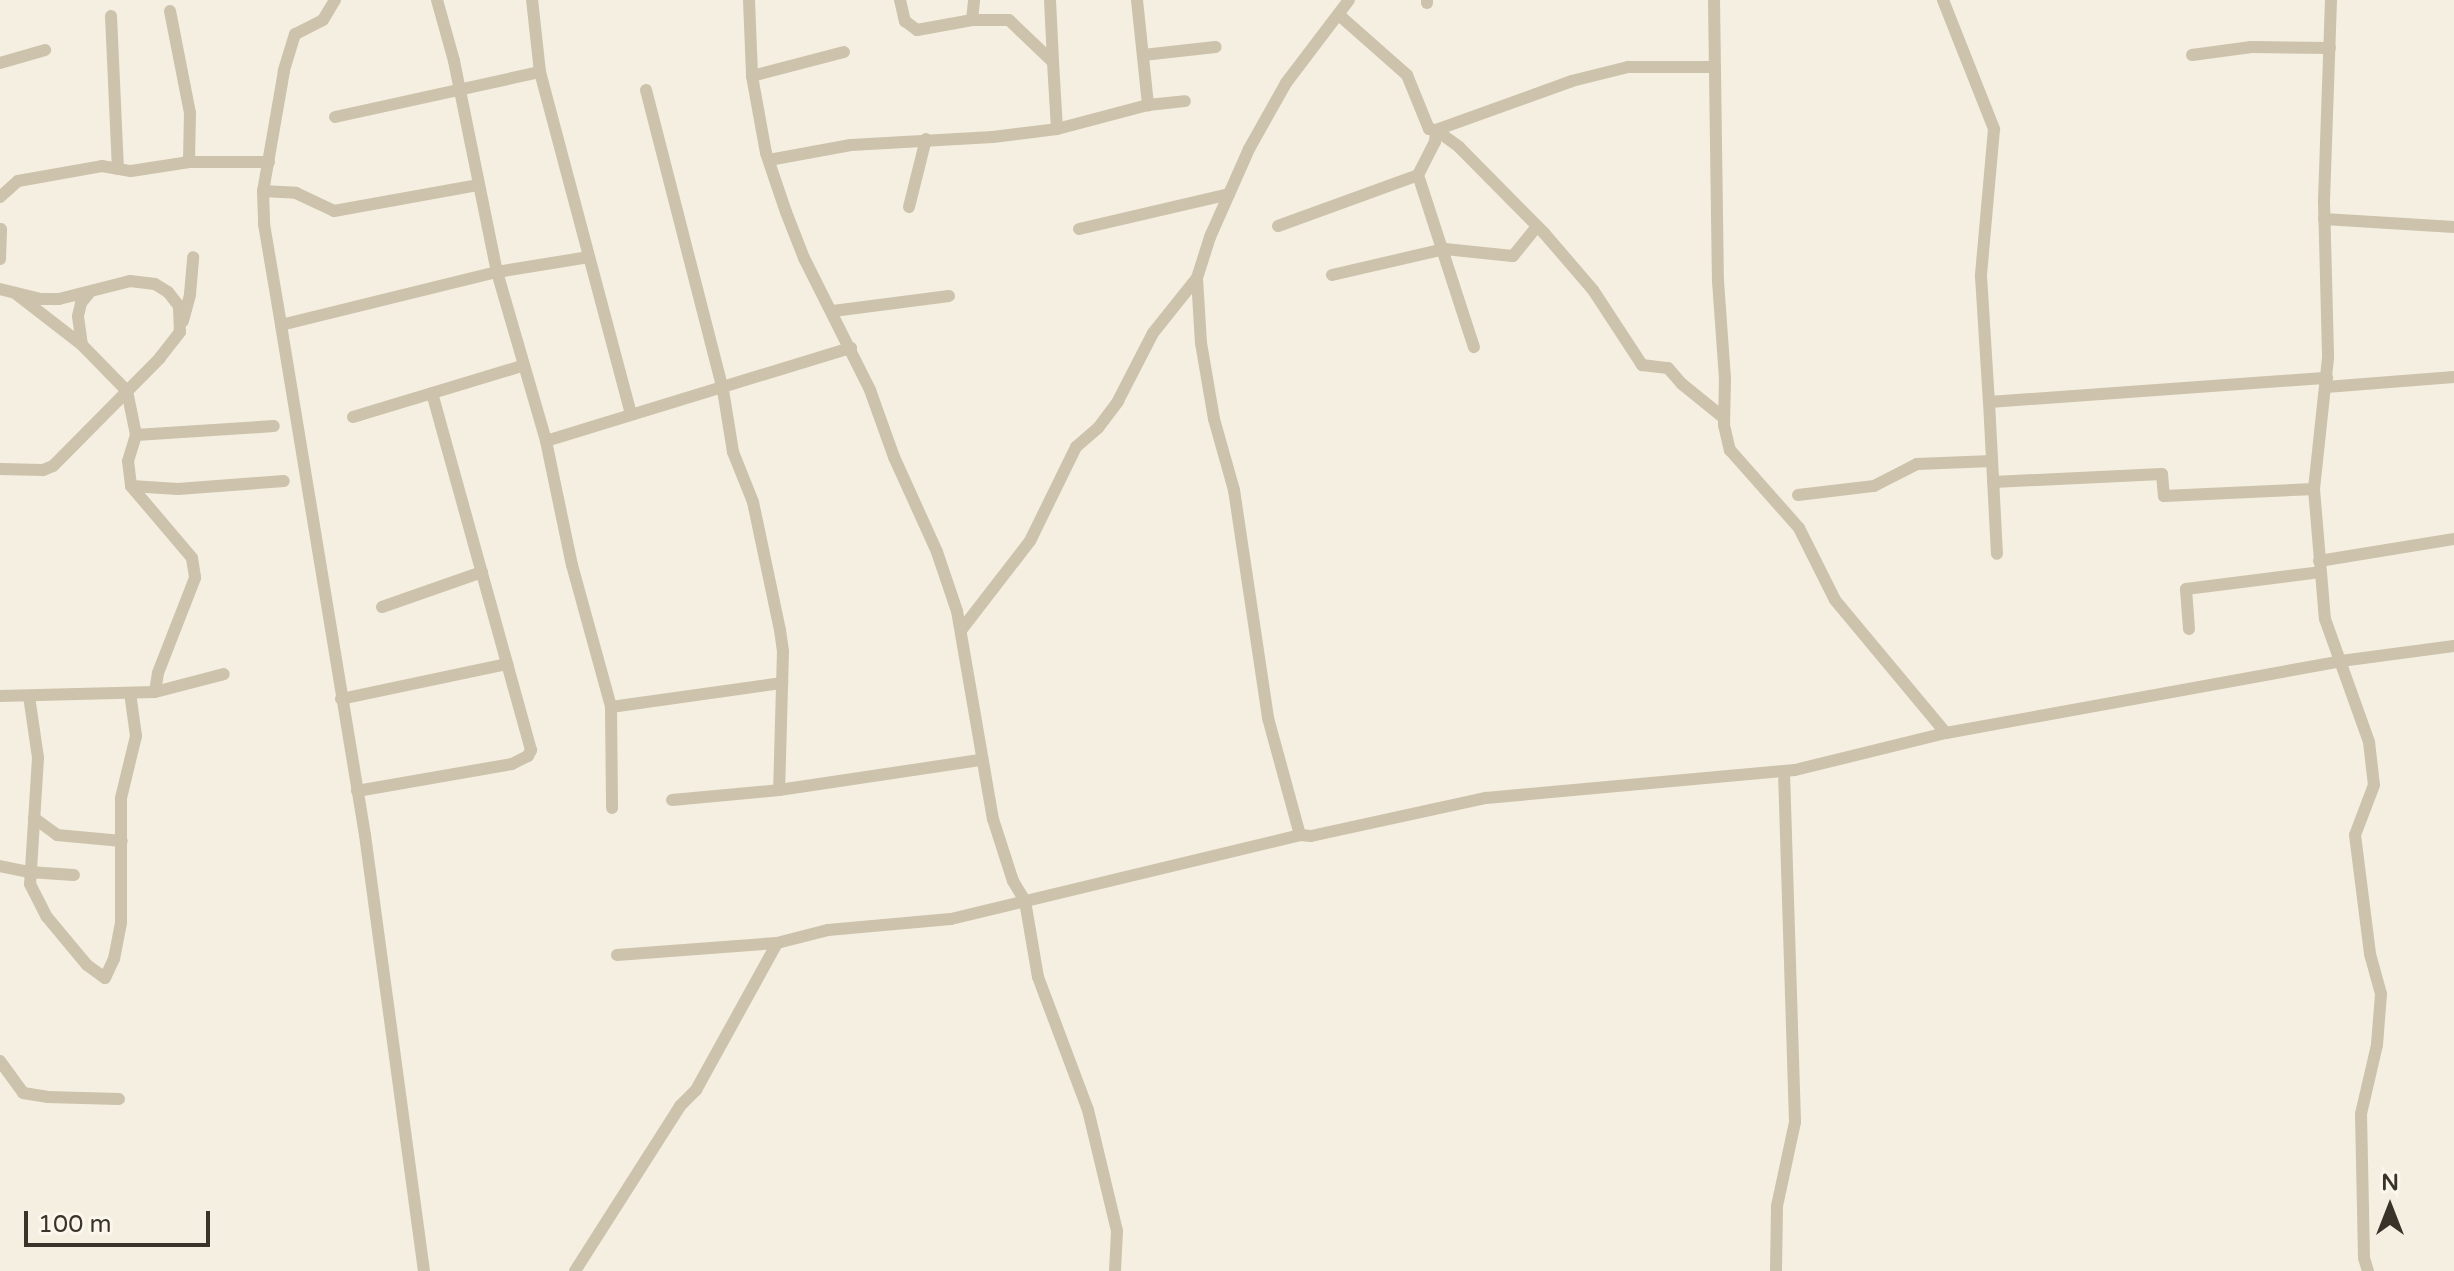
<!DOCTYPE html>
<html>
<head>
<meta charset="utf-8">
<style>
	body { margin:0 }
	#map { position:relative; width:2454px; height:1271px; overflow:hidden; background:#f4efe0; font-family:"Varela Round",sans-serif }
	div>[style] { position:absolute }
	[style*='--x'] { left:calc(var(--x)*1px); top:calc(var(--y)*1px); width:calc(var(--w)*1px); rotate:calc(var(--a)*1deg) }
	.minor>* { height:12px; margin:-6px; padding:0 6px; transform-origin:6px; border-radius:6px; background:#cdc2ab }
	span { translate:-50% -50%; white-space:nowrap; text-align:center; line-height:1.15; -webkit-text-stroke:6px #fbf7ed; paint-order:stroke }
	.north { position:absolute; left:2350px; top:1167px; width:80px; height:80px; -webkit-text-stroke:6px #fbf7ed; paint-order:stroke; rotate:0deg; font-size:22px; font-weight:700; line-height:32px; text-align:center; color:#3a332a }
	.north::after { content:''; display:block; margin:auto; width:28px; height:36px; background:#3a332a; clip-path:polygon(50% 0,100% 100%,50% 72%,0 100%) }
	.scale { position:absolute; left:24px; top:1211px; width:186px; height:36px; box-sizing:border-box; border:4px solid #3a332a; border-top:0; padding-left:10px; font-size:24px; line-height:28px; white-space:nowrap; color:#3a332a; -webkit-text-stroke:6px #fbf7ed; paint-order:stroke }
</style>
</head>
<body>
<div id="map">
	<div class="minor">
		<div style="--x:335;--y:0;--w:23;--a:121"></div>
		<div style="--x:323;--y:20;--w:31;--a:153"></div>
		<div style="--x:295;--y:34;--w:39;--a:107"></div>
		<div style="--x:284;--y:71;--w:122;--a:99.9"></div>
		<div style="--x:263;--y:191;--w:33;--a:88"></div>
		<div style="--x:264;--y:224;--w:102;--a:80.4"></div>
		<div style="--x:281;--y:325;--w:222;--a:-13.8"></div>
		<div style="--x:497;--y:272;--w:176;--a:73.8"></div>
		<div style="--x:546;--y:441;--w:319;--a:-17"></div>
		<div style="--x:437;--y:0;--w:63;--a:74.4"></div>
		<div style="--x:454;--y:61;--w:215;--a:78.5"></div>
		<div style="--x:497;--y:272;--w:93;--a:-9.3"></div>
		<div style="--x:749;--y:0;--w:76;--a:87.7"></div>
		<div style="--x:752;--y:76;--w:78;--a:79.7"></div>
		<div style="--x:766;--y:153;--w:62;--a:71.3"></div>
		<div style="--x:786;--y:212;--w:49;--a:68.6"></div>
		<div style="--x:804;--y:258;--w:148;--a:63.4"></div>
		<div style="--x:870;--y:390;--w:71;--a:70.3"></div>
		<div style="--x:894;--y:457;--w:104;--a:65.6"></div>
		<div style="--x:937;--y:552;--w:62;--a:71.3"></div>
		<div style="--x:957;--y:611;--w:211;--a:80.2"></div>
		<div style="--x:993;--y:819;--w:65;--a:72.1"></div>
		<div style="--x:1013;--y:881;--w:23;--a:59"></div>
		<div style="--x:1025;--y:901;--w:77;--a:80.3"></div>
		<div style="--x:1038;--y:977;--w:142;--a:69.4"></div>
		<div style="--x:1088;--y:1110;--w:124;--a:76.5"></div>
		<div style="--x:1117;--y:1231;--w:40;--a:92.9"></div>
		<div style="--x:900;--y:0;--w:22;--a:77"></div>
		<div style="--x:905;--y:21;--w:15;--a:37"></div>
		<div style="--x:917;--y:30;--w:56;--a:-10.3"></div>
		<div style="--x:972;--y:20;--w:20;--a:-84"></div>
		<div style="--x:1050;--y:0;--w:62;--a:87.2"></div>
		<div style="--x:1137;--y:0;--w:106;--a:84"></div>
		<div style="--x:1714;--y:0;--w:281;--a:89.2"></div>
		<div style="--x:1718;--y:281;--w:97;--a:85.9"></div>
		<div style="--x:1725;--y:378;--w:47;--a:91.2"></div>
		<div style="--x:1724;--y:425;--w:26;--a:77"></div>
		<div style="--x:1730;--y:450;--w:104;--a:48.5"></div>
		<div style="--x:1799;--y:528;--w:80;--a:63.4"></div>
		<div style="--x:1835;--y:600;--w:173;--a:50.2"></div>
		<div style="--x:1943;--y:0;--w:139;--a:68.4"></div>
		<div style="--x:1994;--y:129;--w:148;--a:95.1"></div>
		<div style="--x:1981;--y:276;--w:126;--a:86.4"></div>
		<div style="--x:1989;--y:402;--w:339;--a:-4.1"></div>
		<div style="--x:2331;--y:0;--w:201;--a:92"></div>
		<div style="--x:2324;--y:201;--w:157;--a:88.5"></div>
		<div style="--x:2328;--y:358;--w:132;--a:96.1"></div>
		<div style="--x:2314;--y:489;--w:130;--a:85.2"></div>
		<div style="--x:2325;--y:619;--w:131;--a:70.3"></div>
		<div style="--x:2369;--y:742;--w:43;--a:83.4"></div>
		<div style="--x:2374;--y:785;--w:53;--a:110.8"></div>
		<div style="--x:2355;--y:835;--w:120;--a:82.8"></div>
		<div style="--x:2370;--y:954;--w:41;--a:74.6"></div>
		<div style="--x:2381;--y:994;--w:51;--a:94.5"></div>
		<div style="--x:2377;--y:1045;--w:71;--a:103.1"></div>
		<div style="--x:2361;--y:1114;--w:144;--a:88.8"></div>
		<div style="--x:2364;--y:1258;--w:14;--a:73"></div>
		<div style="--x:1427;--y:3;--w:3;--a:-90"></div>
		<div style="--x:170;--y:11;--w:104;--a:78.9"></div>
		<div style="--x:190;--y:113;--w:49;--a:91.2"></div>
		<div style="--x:111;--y:16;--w:153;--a:87.4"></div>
		<div style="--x:972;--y:20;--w:37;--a:0"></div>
		<div style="--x:1009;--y:20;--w:61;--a:43.7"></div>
		<div style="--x:1053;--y:62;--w:67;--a:86.6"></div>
		<div style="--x:1143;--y:55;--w:73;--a:-6.3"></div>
		<div style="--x:2192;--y:55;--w:60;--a:-7.7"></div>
		<div style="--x:2251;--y:47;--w:79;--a:0.7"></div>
		<div style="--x:0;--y:63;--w:47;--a:-16.1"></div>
		<div style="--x:1714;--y:67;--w:86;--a:180"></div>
		<div style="--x:1628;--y:67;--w:58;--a:166"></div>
		<div style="--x:1572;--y:81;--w:145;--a:160.2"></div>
		<div style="--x:1436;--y:130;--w:29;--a:36"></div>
		<div style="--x:1459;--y:147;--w:121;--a:45.3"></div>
		<div style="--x:1544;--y:233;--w:75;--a:49.3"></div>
		<div style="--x:1593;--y:290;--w:90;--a:56.8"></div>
		<div style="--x:1642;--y:365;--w:26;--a:7"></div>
		<div style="--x:1668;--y:368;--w:21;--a:49"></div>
		<div style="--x:1682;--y:384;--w:54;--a:39"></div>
		<div style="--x:540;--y:72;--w:354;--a:75.1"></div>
		<div style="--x:752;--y:76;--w:95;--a:-14.6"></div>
		<div style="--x:646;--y:90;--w:310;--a:75.6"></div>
		<div style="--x:723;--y:390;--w:63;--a:80.8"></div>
		<div style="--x:733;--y:452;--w:54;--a:68.2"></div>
		<div style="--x:753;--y:502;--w:131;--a:78.1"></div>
		<div style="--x:780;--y:630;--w:21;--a:82"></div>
		<div style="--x:783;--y:651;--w:139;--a:91.6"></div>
		<div style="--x:335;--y:117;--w:210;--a:-12.4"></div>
		<div style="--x:540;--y:72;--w:72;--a:-96.3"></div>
		<div style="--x:769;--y:160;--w:83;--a:-10.4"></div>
		<div style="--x:851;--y:145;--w:142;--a:-3.2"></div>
		<div style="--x:993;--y:137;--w:64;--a:-7.1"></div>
		<div style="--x:1057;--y:129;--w:94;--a:-14.8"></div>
		<div style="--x:1148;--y:105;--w:37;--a:-6"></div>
		<div style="--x:1418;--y:175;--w:181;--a:72"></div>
		<div style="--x:263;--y:191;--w:33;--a:3"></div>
		<div style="--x:296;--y:193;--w:42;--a:25.3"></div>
		<div style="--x:334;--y:211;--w:147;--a:-10.2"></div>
		<div style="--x:0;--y:197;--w:24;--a:-42"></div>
		<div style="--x:18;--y:181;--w:85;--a:-10.1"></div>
		<div style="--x:102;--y:166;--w:29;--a:10"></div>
		<div style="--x:131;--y:171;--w:59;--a:-8.8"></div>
		<div style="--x:189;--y:162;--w:80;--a:0"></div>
		<div style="--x:909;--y:207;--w:70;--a:-76"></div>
		<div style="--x:2324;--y:219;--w:130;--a:3.5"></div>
		<div style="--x:1278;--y:226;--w:149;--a:-20"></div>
		<div style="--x:1418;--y:175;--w:37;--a:-63"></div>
		<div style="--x:1435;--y:142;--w:12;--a:-85"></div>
		<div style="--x:1436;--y:130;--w:7;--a:-172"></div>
		<div style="--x:1429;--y:129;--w:58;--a:-112.2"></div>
		<div style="--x:1407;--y:75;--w:91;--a:-138.6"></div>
		<div style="--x:1079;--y:229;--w:154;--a:-13.1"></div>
		<div style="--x:0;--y:259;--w:30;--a:-88"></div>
		<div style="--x:1332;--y:275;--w:116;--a:-13"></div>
		<div style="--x:1445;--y:249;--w:68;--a:5.9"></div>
		<div style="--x:1513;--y:256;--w:38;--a:-51"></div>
		<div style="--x:1197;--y:278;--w:65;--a:86.5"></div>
		<div style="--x:1201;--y:343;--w:77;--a:80.3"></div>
		<div style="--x:1214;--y:419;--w:74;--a:74.3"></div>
		<div style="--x:1234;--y:490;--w:231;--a:81.5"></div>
		<div style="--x:1268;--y:718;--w:121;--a:74.7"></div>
		<div style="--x:0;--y:289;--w:41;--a:14"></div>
		<div style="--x:40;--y:299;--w:19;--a:0"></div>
		<div style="--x:59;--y:299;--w:73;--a:-14.2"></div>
		<div style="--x:130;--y:281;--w:25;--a:7"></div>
		<div style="--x:155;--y:284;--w:15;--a:32"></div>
		<div style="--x:168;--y:292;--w:18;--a:52"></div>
		<div style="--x:179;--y:306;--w:26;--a:88"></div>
		<div style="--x:180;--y:332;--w:33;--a:128"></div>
		<div style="--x:160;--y:358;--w:152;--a:134.7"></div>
		<div style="--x:53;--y:466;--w:11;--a:158"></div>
		<div style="--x:43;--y:470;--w:43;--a:-178.7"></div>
		<div style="--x:15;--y:293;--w:85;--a:37.8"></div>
		<div style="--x:82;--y:345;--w:64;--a:45.6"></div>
		<div style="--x:127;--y:391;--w:45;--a:78.4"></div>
		<div style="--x:136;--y:435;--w:27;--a:107"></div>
		<div style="--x:128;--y:461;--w:25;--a:83"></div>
		<div style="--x:131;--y:486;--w:94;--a:49.7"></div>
		<div style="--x:192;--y:558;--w:20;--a:81"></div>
		<div style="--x:195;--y:578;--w:102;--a:111.3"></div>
		<div style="--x:158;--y:673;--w:19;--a:99"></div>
		<div style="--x:833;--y:311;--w:117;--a:-7.4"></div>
		<div style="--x:183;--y:321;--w:28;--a:-75"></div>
		<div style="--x:190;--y:294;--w:37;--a:-85"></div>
		<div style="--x:281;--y:325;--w:517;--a:80.65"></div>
		<div style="--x:365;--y:835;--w:440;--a:82.3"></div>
		<div style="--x:82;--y:345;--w:29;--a:-98"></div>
		<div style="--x:78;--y:316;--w:13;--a:-77"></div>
		<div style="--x:81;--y:303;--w:13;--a:-51"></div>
		<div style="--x:2326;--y:387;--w:128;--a:-4.5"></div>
		<div style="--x:1989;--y:402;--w:152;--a:87"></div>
		<div style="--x:353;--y:417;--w:177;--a:-16.8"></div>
		<div style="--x:136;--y:435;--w:138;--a:-3.7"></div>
		<div style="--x:546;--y:441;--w:127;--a:78.2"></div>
		<div style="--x:572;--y:565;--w:147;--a:74.6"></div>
		<div style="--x:611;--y:707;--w:101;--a:89.4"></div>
		<div style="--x:1993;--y:482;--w:169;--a:-2.7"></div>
		<div style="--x:2162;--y:474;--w:22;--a:85"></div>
		<div style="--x:2164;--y:496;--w:150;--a:-2.7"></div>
		<div style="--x:131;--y:486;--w:47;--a:3.7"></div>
		<div style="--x:178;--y:489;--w:106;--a:-4.3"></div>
		<div style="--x:1798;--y:495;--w:77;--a:-6.8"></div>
		<div style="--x:1874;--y:486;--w:48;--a:-27.1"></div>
		<div style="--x:1917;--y:464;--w:75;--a:-2.3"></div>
		<div style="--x:2319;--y:561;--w:137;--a:-9.3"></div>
		<div style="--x:382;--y:607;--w:106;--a:-19.3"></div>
		<div style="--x:962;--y:629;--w:111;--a:-52.3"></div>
		<div style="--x:1030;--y:541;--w:105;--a:-63.9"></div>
		<div style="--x:1076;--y:447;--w:29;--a:-41"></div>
		<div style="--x:1098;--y:428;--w:34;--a:-53"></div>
		<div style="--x:1118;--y:401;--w:76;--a:-62.8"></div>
		<div style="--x:1153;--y:333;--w:70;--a:-51.3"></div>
		<div style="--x:1197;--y:278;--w:43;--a:-72.4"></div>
		<div style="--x:1210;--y:237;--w:96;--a:-66.1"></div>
		<div style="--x:1249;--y:149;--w:76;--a:-60.7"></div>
		<div style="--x:1286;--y:83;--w:104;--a:-52.8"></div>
		<div style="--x:2189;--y:629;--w:40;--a:-94.3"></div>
		<div style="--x:2186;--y:589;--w:135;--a:-7.2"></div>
		<div style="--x:0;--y:696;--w:155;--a:-1.5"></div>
		<div style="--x:155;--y:692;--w:71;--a:-14.6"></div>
		<div style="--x:29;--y:696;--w:63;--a:81.7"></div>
		<div style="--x:38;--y:758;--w:126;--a:93.6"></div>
		<div style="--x:30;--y:884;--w:37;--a:63"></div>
		<div style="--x:47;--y:917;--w:62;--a:50.2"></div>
		<div style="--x:87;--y:965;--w:22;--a:36"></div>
		<div style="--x:105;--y:978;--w:21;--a:-65"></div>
		<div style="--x:114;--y:959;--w:37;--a:-79"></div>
		<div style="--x:121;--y:923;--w:125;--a:-90"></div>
		<div style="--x:121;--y:798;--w:64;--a:-76.4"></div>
		<div style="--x:136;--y:736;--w:43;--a:-97.9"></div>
		<div style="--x:341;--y:699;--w:170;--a:-11.9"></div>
		<div style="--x:611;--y:707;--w:173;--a:-8"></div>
		<div style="--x:357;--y:791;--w:157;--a:-9.9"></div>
		<div style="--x:512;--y:764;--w:18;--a:-27"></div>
		<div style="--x:528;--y:756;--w:7;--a:-63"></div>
		<div style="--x:531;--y:750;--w:370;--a:-105.5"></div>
		<div style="--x:672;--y:800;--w:107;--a:-5.3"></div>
		<div style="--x:779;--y:790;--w:203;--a:-8.5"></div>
		<div style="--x:34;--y:818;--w:29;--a:36"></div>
		<div style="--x:57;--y:835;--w:65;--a:5.3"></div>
		<div style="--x:0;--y:866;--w:30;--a:12"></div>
		<div style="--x:29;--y:872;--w:45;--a:3.8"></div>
		<div style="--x:617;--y:955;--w:160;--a:-4.3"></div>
		<div style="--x:777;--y:943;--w:53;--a:-14.3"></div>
		<div style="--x:828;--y:930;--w:123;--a:-5.1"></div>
		<div style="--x:951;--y:919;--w:359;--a:-13.5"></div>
		<div style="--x:1300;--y:835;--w:11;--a:5"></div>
		<div style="--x:1311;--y:836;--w:179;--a:-12.3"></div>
		<div style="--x:1486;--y:798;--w:310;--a:-5.2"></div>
		<div style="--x:1795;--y:770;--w:155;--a:-13.8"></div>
		<div style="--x:1946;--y:733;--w:402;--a:-10.3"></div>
		<div style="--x:2341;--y:661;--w:114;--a:-7.6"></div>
		<div style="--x:0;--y:1061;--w:39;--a:54"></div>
		<div style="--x:23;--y:1093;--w:24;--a:9"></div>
		<div style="--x:47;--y:1097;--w:72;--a:1.6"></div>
		<div style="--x:575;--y:1271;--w:196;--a:-57.5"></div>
		<div style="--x:680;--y:1106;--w:23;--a:-45"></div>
		<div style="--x:696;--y:1090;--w:168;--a:-61.1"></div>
		<div style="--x:1776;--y:1271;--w:65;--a:-89.1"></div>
		<div style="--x:1777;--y:1206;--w:86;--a:-77.9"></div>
		<div style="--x:1795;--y:1122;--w:351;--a:-91.8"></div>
	</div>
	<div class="north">N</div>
	<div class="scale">100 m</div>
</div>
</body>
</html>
